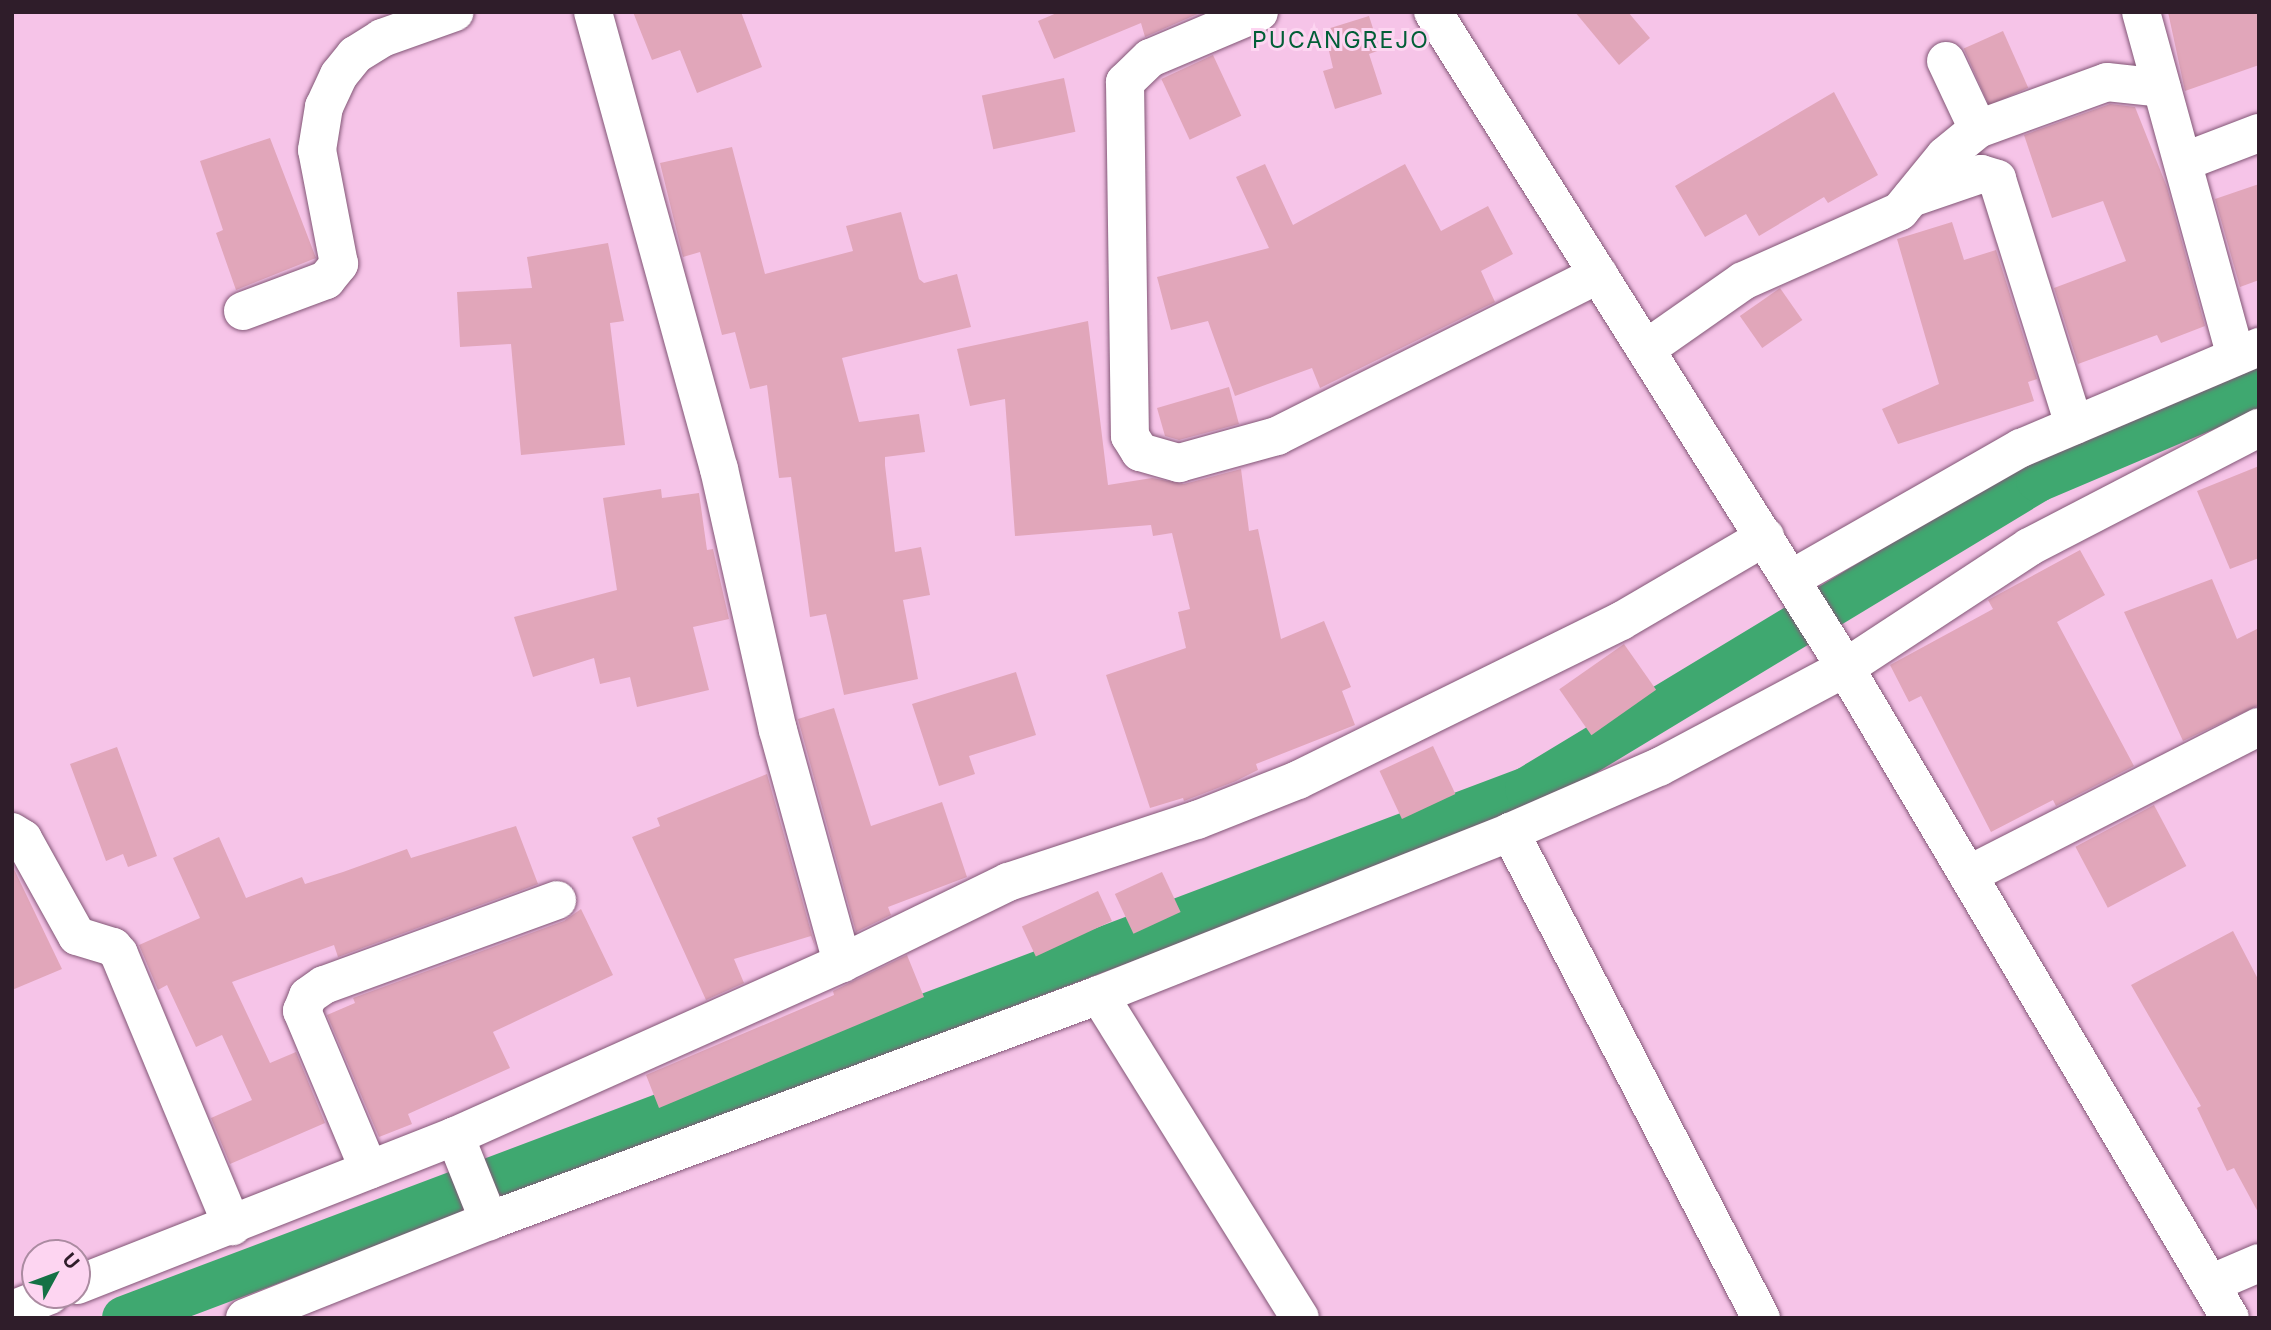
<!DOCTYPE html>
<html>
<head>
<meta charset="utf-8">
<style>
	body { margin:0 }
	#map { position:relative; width:2271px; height:1330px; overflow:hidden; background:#f6c4e8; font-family:Inter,sans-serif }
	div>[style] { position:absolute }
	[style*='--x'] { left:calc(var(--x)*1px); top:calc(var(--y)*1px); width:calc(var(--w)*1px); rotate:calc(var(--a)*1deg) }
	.canal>* { height:44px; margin:-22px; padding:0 22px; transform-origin:22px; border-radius:22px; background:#3fa870 }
	.building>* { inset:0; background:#e1a6ba; transform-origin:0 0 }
	.roads { filter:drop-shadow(0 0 2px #825676) drop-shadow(0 0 2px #825676) }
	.minor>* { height:38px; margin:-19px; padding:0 19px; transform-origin:19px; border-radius:19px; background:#fff }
	.tertiary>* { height:38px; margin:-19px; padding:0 19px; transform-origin:19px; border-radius:19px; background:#fff }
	span { translate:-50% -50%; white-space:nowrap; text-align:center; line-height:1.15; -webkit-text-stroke:6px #fdd5f1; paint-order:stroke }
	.quarter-label { font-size:23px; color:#025e37; letter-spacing:2px }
	.frame { position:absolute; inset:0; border:14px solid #2f1d2a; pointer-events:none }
	.north { position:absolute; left:21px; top:1239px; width:70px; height:70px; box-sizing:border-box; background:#fdd5f1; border:2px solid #ab8ba1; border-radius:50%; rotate:49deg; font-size:19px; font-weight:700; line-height:28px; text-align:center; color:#2f1d2a }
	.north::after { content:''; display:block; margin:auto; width:24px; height:32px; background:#147145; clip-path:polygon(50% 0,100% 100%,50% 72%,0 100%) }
</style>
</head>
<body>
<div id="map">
	<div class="canal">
		<div style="--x:124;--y:1318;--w:1499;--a:-20.66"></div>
		<div style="--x:1527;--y:789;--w:597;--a:-31.16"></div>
		<div style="--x:2038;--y:480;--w:240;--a:-23"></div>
	</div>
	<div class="building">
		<div style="clip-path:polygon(633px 12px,741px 12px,762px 67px,697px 93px,680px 50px,652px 60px)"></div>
		<div style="clip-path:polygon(1059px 12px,1202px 12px,1145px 37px,1141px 23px,1054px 59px,1038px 21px)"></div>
		<div style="clip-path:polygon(1575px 12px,1628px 12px,1650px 38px,1619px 65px)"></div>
		<div style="clip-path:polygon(2168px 12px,2259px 12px,2259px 65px,2185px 91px)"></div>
		<div style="clip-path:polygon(1369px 16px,1380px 50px,1369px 54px,1382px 94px,1335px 109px,1323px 71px,1333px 68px,1324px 30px)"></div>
		<div style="left:2003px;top:31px;width:62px;height:43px;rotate:66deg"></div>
		<div style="left:1213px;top:55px;width:67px;height:57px;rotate:65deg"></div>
		<div style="left:1064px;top:78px;width:55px;height:84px;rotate:78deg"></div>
		<div style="clip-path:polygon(1834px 92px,1878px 175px,1828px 203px,1824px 197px,1759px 236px,1746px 214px,1705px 237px,1675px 186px)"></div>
		<div style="clip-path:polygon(2110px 104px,2135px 107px,2167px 187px,2205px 326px,2161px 343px,2157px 335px,2078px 364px,2054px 288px,2126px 261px,2103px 201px,2052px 218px,2024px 135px)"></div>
		<div style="clip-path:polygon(270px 138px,316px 258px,236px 290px,216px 233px,223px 230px,200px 161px)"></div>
		<div style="clip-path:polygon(732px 147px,765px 274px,853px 251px,846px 226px,901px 212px,919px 279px,924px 283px,957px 274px,971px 327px,842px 358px,859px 422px,919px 414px,925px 452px,885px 457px,885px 465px,895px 552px,921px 547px,930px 595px,903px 600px,918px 679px,844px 695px,826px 614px,810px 617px,791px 477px,779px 478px,767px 385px,750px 389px,735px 332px,722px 335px,700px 252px,683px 257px,660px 163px)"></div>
		<div style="clip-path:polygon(1265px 164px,1293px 225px,1405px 164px,1441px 231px,1488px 206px,1513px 254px,1481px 271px,1495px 302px,1320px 388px,1312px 368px,1235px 396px,1208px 321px,1171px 330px,1157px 277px,1269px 248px,1236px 177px)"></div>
		<div style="clip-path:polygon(2259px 184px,2259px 280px,2240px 287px,2215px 199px)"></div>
		<div style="clip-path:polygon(1952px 222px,1964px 260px,1996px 250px,2037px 379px,2028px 382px,2034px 401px,1898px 444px,1882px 409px,1939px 384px,1897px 239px)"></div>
		<div style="clip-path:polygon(608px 243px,624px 321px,610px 323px,625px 445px,521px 455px,511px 344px,460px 347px,457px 292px,532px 288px,527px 257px)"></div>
		<div style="left:1780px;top:288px;width:39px;height:49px;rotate:55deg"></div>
		<div style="clip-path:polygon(1088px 321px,1108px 485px,1152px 478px,1184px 484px,1241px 469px,1249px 531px,1258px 529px,1281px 639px,1324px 621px,1351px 687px,1342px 691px,1355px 725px,1256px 764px,1258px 770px,1236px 781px,1184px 801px,1183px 798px,1150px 808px,1106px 675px,1186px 648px,1178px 612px,1190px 609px,1172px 533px,1153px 536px,1151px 525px,1015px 536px,1005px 399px,970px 406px,957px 349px)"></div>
		<div style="clip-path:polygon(1229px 387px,1239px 424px,1179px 440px,1165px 436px,1157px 408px)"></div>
		<div style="clip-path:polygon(2259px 466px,2259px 558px,2230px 569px,2197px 491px)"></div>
		<div style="clip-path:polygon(661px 489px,662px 498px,699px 493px,707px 550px,713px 549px,729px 619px,693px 627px,709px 690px,637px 707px,630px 677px,600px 684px,594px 658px,533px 677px,514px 617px,617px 590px,603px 498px)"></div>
		<div style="clip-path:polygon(2080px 550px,2105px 595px,2057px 622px,2134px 766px,2056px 806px,2053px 800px,1991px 832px,1921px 696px,1909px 702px,1890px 665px,1993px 609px,1988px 600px)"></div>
		<div style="clip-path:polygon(2212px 579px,2237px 639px,2259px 628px,2259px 705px,2183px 741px,2124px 612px)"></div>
		<div style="left:1624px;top:644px;width:56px;height:79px;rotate:55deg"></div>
		<div style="clip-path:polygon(1016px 672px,1036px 735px,969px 756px,975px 774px,939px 786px,912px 704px)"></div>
		<div style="clip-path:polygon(834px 708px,871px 826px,942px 802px,967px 877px,888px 907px,891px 915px,856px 932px,798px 719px)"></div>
		<div style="left:1433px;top:746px;width:53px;height:59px;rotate:65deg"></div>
		<div style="clip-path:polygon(117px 747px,157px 856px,128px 867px,123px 854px,106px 861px,70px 764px)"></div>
		<div style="clip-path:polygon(767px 774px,815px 946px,811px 936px,734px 959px,744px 983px,706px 1000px,632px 837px,660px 826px,657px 818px)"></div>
		<div style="left:2154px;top:805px;width:69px;height:89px;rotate:62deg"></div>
		<div style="clip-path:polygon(516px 826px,538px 884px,338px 957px,334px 945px,232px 982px,270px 1063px,296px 1052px,325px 1123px,230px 1164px,211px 1118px,252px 1100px,222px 1035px,196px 1047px,167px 985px,158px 990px,139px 945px,200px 918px,173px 858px,219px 837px,246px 898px,302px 877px,305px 884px,343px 872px,407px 849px,411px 858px)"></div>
		<div style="clip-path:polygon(12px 865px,62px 969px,12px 990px)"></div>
		<div style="left:1162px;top:872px;width:44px;height:52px;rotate:65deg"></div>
		<div style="left:1098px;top:891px;width:33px;height:84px;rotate:65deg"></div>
		<div style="clip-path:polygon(581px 909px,613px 975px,493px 1032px,510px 1068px,408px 1114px,412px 1124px,379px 1137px,327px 1015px,355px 1003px,353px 998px,564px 921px)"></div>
		<div style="clip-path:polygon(2233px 931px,2259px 981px,2259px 1214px,2234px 1168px,2227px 1171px,2197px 1108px,2201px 1106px,2131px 985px)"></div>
		<div style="clip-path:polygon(907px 955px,924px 997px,659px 1108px,646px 1075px,834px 995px,833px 991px)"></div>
	</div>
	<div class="roads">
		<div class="minor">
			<div style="--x:593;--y:12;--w:474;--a:74.6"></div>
			<div style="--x:719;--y:469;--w:268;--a:77.3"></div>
			<div style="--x:778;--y:730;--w:242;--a:74.6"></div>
			<div style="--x:1259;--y:12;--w:118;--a:157.1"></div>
			<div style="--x:1150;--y:58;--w:35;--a:136"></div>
			<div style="--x:1125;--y:82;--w:354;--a:89.2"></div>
			<div style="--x:1130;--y:436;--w:19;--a:58"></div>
			<div style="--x:1140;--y:452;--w:41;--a:15.8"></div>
			<div style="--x:1179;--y:463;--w:102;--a:-15.4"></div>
			<div style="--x:1277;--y:436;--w:360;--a:-26.7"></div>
			<div style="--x:2141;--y:12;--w:357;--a:74.6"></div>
			<div style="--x:1946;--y:61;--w:75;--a:64.8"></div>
			<div style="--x:2183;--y:162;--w:81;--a:-20.9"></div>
			<div style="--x:1911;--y:198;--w:74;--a:-18.9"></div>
			<div style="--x:1981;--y:174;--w:17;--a:17"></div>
			<div style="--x:1997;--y:179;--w:258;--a:72.6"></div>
			<div style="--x:243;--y:311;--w:89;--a:-20.5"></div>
			<div style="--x:326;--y:280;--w:21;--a:-51"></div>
			<div style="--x:339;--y:264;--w:116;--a:-100.9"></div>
			<div style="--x:317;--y:150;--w:44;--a:-80.8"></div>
			<div style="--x:324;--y:107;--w:35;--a:-65"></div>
			<div style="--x:339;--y:75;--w:26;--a:-51"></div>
			<div style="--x:355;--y:55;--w:32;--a:-32"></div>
			<div style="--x:382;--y:38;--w:77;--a:-19.6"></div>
			<div style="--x:1646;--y:349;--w:118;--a:-35"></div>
			<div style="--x:1743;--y:281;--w:172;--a:-24"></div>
			<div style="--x:1900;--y:211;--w:71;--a:-50.7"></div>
			<div style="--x:1945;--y:156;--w:43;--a:-39.3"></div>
			<div style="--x:1978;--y:129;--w:137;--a:-20"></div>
			<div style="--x:2107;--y:82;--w:55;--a:6.2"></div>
			<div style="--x:1791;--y:579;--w:265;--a:-29.7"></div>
			<div style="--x:2021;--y:448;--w:259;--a:-23"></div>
			<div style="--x:12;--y:832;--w:13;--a:32"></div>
			<div style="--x:23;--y:839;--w:111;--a:60.9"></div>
			<div style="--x:77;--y:936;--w:38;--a:17"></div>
			<div style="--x:113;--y:947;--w:9;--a:49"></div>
			<div style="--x:119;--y:954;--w:295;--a:67.4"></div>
			<div style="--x:1510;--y:832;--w:547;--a:62.69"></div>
			<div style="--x:1968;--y:875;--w:326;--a:-27"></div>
			<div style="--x:1099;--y:995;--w:380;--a:58.1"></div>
			<div style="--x:455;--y:1136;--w:92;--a:68.2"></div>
			<div style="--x:369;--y:1170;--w:173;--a:-112.8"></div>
			<div style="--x:302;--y:1011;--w:16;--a:-68"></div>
			<div style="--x:308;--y:996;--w:19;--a:-35"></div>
			<div style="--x:324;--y:985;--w:248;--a:-20"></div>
			<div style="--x:2210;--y:1284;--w:53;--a:-23.2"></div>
			<div style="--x:77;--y:1285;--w:406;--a:-21.5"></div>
			<div style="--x:455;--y:1136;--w:424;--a:-24.1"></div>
			<div style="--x:842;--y:963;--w:185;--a:-26"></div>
			<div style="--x:1008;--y:882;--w:199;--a:-18.2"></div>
			<div style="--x:1197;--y:820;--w:109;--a:-21.6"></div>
			<div style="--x:1298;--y:780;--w:360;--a:-26.2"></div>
			<div style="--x:1621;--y:621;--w:167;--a:-30.3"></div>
			<div style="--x:12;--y:1310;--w:41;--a:-21.5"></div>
			<div style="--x:245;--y:1318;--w:263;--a:-21.7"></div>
			<div style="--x:489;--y:1221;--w:651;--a:-20.33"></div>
			<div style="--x:1099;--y:995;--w:442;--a:-21.6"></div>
			<div style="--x:1510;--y:832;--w:163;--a:-23.6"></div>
			<div style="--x:1659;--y:767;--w:211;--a:-28"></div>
			<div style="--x:1845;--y:668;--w:220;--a:-33.3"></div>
			<div style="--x:2029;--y:547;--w:259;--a:-27.4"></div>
		</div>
		<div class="tertiary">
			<div style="--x:1433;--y:12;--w:753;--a:57.81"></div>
			<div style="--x:1834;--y:649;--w:777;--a:59.38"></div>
		</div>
	</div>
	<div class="quarter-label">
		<span style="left:1341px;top:40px">PUCANGREJO</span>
	</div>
	<div class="frame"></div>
	<div class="north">U</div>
</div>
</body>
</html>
